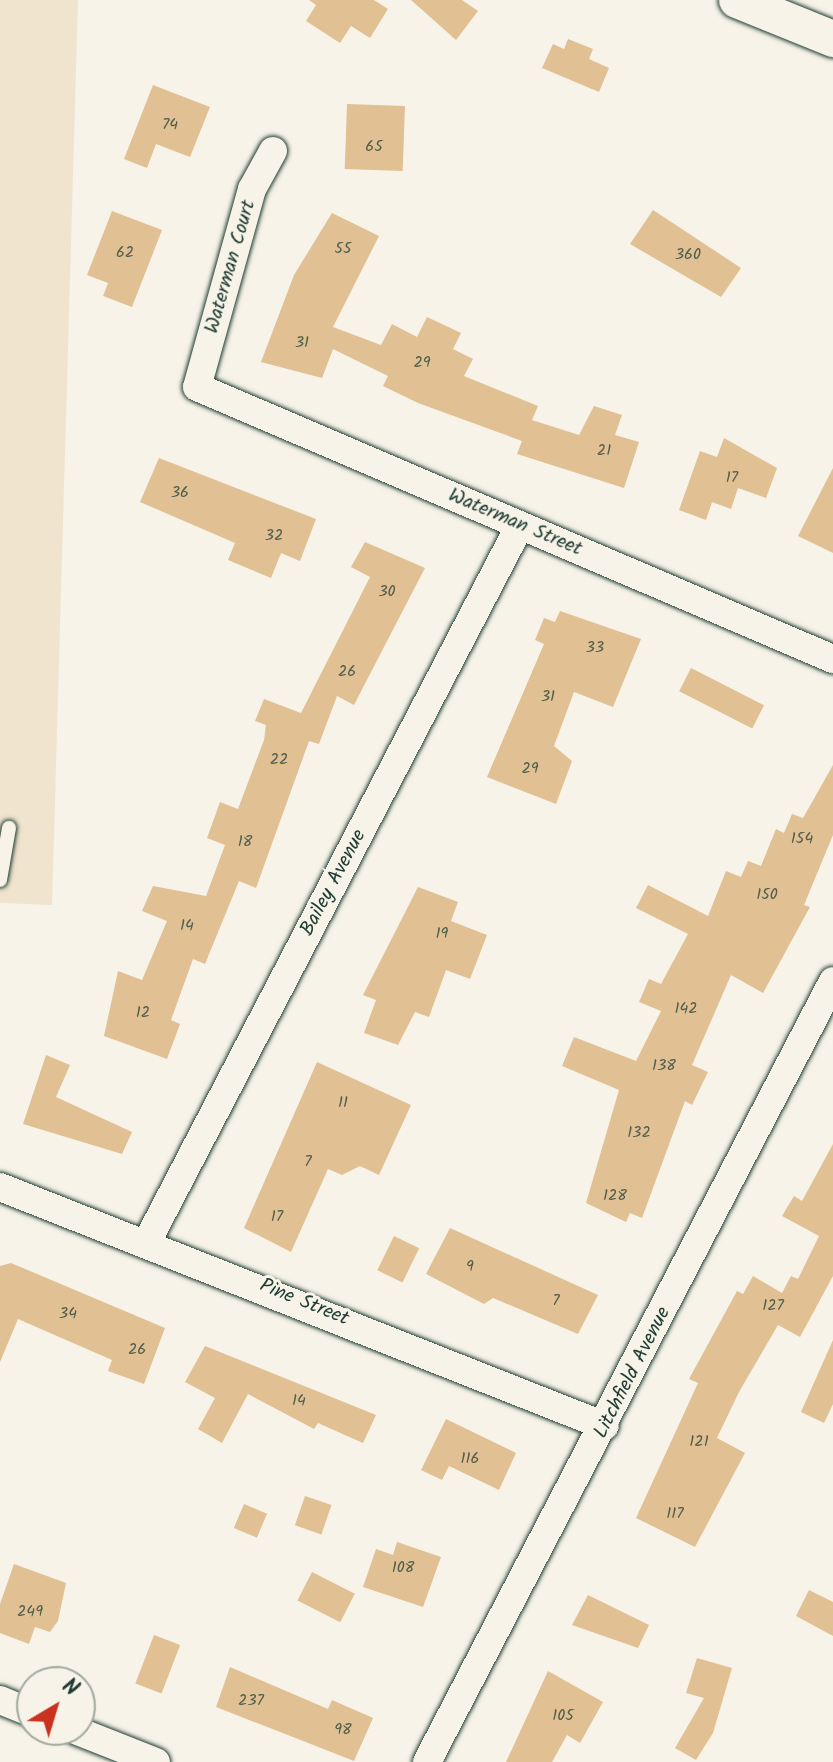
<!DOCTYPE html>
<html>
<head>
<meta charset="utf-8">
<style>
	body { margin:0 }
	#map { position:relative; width:833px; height:1762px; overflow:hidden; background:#f7f3e8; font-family:Kalam,sans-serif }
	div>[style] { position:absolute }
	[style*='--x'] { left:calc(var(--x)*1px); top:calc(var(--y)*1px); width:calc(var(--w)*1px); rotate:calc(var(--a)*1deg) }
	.built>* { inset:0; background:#f0e4ce }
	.building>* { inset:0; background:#e1c093; transform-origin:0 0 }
	.roads { filter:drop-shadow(0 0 2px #1f3d34) drop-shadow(0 0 2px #1f3d34) }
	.service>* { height:14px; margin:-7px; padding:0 7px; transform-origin:7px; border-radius:7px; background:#f7f3e8 }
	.minor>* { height:28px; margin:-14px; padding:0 14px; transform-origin:14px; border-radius:14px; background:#f7f3e8 }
	.tertiary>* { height:36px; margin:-18px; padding:0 18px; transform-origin:18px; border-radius:18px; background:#f7f3e8 }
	span { translate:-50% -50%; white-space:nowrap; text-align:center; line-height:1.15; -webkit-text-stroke:6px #f7f3e8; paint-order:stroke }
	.number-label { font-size:16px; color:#505e4c }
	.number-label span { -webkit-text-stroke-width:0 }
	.street-label { font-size:20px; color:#1f3d34 }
	.north { position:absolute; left:16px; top:1666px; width:80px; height:80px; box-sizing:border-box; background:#f7f3e8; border:2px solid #a1aaa0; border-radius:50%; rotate:38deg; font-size:22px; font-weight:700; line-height:32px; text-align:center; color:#1f3d34 }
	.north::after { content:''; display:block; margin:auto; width:28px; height:36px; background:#c8321e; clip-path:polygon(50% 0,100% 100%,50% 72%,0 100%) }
</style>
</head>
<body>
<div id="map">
	<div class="built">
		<div style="clip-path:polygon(0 0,78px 0,52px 905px,0 903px)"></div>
	</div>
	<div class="building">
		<div style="clip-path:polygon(309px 0,374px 0,388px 9px,370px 38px,351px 26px,340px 43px,306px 21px,316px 5px)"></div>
		<div style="clip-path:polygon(411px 0,462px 0,478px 11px,456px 40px)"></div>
		<div style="clip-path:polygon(568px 39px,593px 49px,589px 59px,609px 68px,599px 92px,542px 68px,553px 44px,564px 49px)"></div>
		<div style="clip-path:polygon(153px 85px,210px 107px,190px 157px,156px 144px,147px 168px,124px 159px)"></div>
		<div style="left:347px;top:104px;width:58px;height:65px;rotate:2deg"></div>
		<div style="clip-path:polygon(653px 210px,741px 268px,721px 297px,630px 244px)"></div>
		<div style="clip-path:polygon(112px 211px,162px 230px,132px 307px,103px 296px,108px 283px,87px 275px)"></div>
		<div style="clip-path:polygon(332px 213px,379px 236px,333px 327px,381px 345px,392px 324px,417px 337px,427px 317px,461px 333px,453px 349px,473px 359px,464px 376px,538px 406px,532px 420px,579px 435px,594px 406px,622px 415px,615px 435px,639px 442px,624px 488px,517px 454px,522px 441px,418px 403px,383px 386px,388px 376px,333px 349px,322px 378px,261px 362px,294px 275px)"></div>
		<div style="clip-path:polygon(724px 438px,777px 468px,766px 498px,738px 488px,731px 509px,712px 502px,706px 520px,679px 510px,700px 451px,717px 457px)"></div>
		<div style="clip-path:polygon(159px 458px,316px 519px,300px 561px,281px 553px,271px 578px,228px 560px,235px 543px,140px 502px)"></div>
		<div style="clip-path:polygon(833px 468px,833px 553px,798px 536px)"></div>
		<div style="clip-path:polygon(365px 542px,425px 568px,385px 645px,354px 705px,337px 696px,319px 744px,309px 741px,256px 888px,239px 881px,205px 964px,193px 959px,171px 1020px,180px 1024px,167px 1059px,104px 1036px,118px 971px,142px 980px,167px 921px,142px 911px,153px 886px,206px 896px,225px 845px,207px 838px,220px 802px,238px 809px,264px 740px,266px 725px,255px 721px,264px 699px,301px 713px,370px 577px,351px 567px)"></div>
		<div style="clip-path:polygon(560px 611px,641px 639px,613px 707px,574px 692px,554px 746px,572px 761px,556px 804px,487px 777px,544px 644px,535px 640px,544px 618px,555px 622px)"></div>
		<div style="left:691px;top:668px;width:82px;height:26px;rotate:27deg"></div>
		<div style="clip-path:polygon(833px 765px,833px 835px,804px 905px,810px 907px,763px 993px,731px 975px,692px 1065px,708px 1072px,692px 1105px,685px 1101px,642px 1218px,630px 1213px,626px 1222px,586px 1203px,619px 1090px,562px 1066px,574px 1037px,636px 1061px,661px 1011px,639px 1002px,649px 979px,661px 984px,688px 934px,636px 908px,648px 885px,708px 916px,726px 871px,741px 877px,748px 861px,761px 866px,776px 829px,784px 833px,792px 814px,803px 818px)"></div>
		<div style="clip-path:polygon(418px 887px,458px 902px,451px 921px,487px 935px,470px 979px,446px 970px,429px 1017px,415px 1012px,398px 1045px,364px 1033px,376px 1000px,363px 995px)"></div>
		<div style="clip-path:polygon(46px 1055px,70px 1065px,56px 1097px,132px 1132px,122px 1154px,23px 1124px)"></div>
		<div style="clip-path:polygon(317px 1062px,411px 1105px,379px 1175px,360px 1166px,342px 1175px,328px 1169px,291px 1252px,244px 1228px)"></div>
		<div style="clip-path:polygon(833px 1144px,833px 1276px,800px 1337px,778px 1325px,739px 1392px,717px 1438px,745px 1453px,695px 1547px,636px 1518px,698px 1383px,689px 1379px,737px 1291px,743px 1294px,753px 1276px,782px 1293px,791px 1276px,798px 1279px,819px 1236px,782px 1216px,794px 1196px,802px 1201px)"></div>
		<div style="clip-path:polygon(450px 1228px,598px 1295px,578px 1334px,493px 1298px,484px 1304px,426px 1274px)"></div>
		<div style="left:394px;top:1236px;width:28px;height:38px;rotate:26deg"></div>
		<div style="clip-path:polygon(11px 1263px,165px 1328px,144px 1384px,108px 1371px,112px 1360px,18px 1319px,0 1362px,0 1266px)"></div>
		<div style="clip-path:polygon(833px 1340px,833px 1404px,824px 1423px,801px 1412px)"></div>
		<div style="clip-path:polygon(205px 1346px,376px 1415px,363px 1443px,318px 1423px,314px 1429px,248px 1394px,222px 1443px,198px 1429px,215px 1398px,185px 1382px)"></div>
		<div style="clip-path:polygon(446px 1419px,516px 1453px,499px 1490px,449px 1466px,442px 1480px,421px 1470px)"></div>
		<div style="left:305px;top:1496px;width:28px;height:31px;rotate:19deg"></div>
		<div style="left:244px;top:1504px;width:25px;height:26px;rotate:23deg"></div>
		<div style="clip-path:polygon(397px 1542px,441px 1557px,423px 1607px,363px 1587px,376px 1549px,393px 1555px)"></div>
		<div style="clip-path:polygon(14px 1564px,66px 1583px,58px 1621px,50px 1632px,35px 1627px,29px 1644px,0 1633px,0 1604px)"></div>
		<div style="left:312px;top:1572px;width:48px;height:32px;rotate:27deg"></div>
		<div style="clip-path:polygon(809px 1590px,833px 1602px,833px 1636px,796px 1616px)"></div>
		<div style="clip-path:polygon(588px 1595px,649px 1625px,638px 1648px,572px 1625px)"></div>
		<div style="left:154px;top:1635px;width:28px;height:52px;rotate:21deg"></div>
		<div style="clip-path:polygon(697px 1658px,732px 1668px,713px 1733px,696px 1760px,675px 1748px,704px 1698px,686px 1693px)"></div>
		<div style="clip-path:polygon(230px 1667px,328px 1709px,332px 1700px,373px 1718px,354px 1761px,216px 1707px)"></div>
		<div style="clip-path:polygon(548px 1671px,603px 1702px,580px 1743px,567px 1735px,552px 1762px,506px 1762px)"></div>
	</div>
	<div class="roads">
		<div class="service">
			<div style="--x:0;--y:880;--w:53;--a:-80.2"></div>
		</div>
		<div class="minor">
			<div style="--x:273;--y:151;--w:43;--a:118.9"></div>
			<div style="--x:252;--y:189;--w:205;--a:105.5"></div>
			<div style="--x:197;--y:387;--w:692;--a:23.16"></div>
			<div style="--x:0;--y:1187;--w:650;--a:21.56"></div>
			<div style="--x:148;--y:1240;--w:806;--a:-62.51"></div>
			<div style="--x:0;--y:1700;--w:35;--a:22"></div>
			<div style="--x:75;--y:1730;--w:87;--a:21.6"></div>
			<div style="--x:427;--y:1762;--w:880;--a:-62.53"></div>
		</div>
		<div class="tertiary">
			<div style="--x:737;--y:0;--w:104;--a:22.1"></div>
		</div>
	</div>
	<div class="number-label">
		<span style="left:170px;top:125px">74</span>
		<span style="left:374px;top:147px">65</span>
		<span style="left:343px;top:249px">55</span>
		<span style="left:125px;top:253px">62</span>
		<span style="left:688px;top:255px">360</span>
		<span style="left:302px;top:343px">31</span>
		<span style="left:422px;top:363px">29</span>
		<span style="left:604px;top:451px">21</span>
		<span style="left:732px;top:478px">17</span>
		<span style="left:180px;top:493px">36</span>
		<span style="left:274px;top:536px">32</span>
		<span style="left:387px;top:592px">30</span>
		<span style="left:595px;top:648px">33</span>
		<span style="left:347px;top:672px">26</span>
		<span style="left:548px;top:697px">31</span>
		<span style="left:279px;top:760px">22</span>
		<span style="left:530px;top:769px">29</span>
		<span style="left:802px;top:839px">154</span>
		<span style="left:245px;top:842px">18</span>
		<span style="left:767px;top:895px">150</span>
		<span style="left:187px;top:926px">14</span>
		<span style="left:442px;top:934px">19</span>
		<span style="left:686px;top:1009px">142</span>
		<span style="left:143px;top:1013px">12</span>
		<span style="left:664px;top:1066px">138</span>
		<span style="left:343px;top:1103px">11</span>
		<span style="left:639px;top:1133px">132</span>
		<span style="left:308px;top:1162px">7</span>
		<span style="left:615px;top:1196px">128</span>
		<span style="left:277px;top:1217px">17</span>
		<span style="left:470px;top:1267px">9</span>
		<span style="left:556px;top:1301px">7</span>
		<span style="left:773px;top:1306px">127</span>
		<span style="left:68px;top:1314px">34</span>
		<span style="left:137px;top:1350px">26</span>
		<span style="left:299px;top:1401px">14</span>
		<span style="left:699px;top:1442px">121</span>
		<span style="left:470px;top:1459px">116</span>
		<span style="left:675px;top:1514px">117</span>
		<span style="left:403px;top:1568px">108</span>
		<span style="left:30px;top:1612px">249</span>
		<span style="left:251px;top:1701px">237</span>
		<span style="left:563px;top:1716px">105</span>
		<span style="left:343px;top:1730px">98</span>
	</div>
	<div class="street-label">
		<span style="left:231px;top:267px;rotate:-74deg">Waterman Court</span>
		<span style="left:515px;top:523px;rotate:23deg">Waterman Street</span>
		<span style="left:334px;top:883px;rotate:-62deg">Bailey Avenue</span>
		<span style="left:304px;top:1303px;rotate:22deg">Pine Street</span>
		<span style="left:633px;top:1373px;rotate:-63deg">Litchfield Avenue</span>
	</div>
	<div class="north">N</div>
</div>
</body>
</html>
